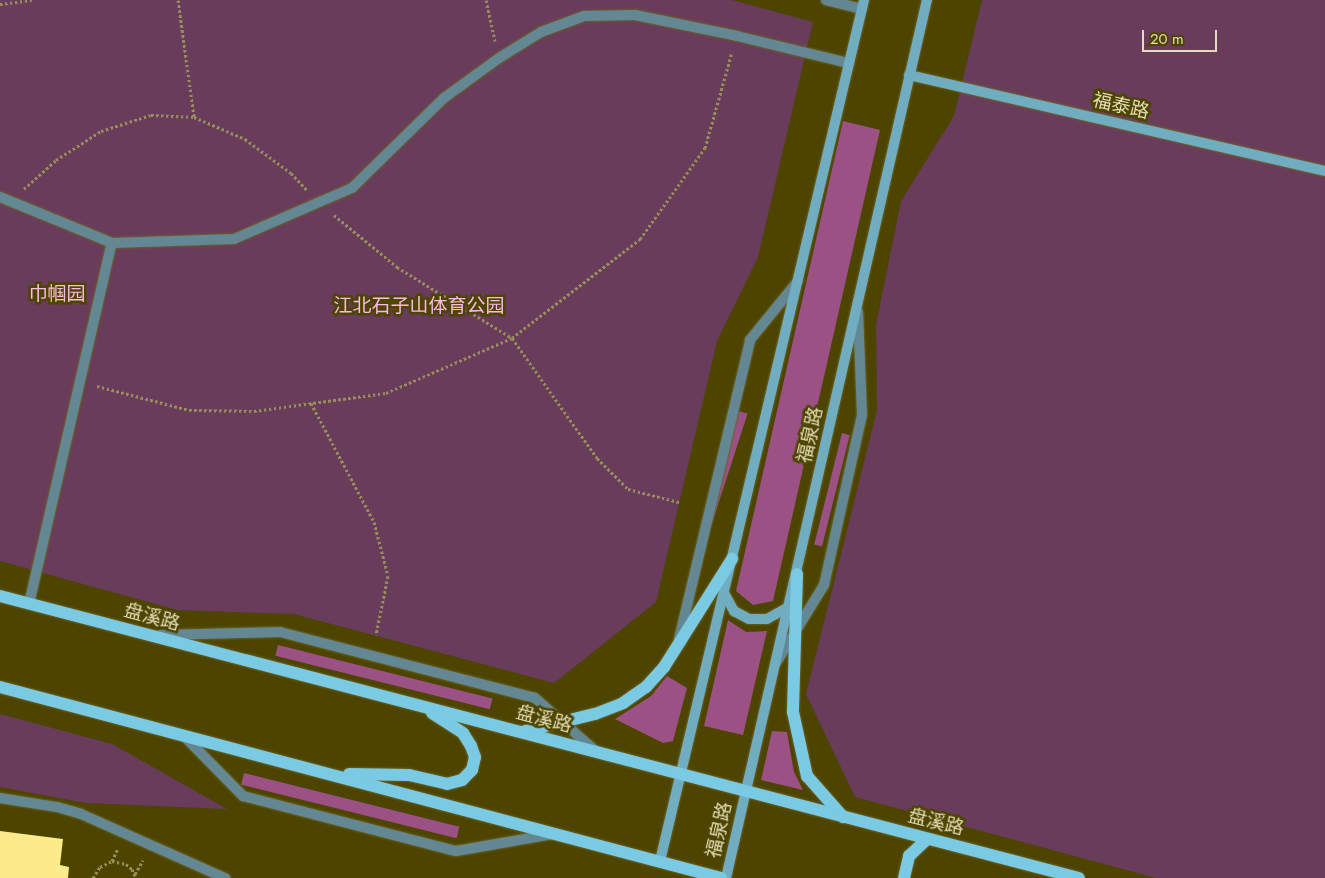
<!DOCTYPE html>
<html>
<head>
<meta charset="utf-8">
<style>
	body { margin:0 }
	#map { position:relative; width:1325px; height:878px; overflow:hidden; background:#4d4400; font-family:Jost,"Noto Sans SC",sans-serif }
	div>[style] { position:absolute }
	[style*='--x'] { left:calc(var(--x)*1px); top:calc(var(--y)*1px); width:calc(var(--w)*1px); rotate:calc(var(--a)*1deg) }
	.green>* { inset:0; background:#6a3c5b }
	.forest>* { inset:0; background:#9c5185; transform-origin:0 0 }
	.building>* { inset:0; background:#fbeb8a }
	.path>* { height:3px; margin-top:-1.5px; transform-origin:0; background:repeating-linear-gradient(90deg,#978f5a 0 2.5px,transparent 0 5px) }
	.roads { filter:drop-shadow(0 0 1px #6b6325) drop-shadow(0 0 1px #6b6325) }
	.lane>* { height:10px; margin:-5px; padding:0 5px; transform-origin:5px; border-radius:5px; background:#638894 }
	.street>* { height:10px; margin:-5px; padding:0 5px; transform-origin:5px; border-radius:5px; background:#638894 }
	.secondary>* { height:10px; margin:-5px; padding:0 5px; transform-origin:5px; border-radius:5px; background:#71adc1 }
	.primary>* { height:12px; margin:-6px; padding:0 6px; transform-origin:6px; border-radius:6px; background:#7bcae4 }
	span { translate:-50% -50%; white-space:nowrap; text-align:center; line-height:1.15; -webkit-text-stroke:5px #4d4400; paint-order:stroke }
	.street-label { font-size:19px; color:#e3ddb7 }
	.park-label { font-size:19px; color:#f9bae3 }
	.scale { position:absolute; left:1142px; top:30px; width:75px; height:22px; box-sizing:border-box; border:2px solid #e3ddb7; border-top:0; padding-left:6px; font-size:15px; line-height:18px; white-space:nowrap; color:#e3ddb7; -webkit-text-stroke:4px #4d4400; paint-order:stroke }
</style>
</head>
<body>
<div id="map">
	<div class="green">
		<div style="clip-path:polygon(0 0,732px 0,813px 22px,758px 257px,717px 341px,656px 602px,554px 683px,294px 614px,177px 610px,0 561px)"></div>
		<div style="clip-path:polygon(982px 0,1325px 0,1325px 878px,1156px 878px,855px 797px,806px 694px,877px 410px,876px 325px,901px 201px,954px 116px)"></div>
		<div style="clip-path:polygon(0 714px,112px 744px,227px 809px,86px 803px,0 787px)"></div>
	</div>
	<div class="forest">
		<div style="clip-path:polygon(843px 121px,880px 130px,773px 601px,753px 605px,736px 591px)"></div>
		<div style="left:739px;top:411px;width:9px;height:116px;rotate:18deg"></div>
		<div style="left:842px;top:433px;width:8px;height:115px;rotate:14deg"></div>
		<div style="clip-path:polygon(728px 620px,746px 632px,767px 631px,743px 735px,704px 726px)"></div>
		<div style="left:278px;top:645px;width:221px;height:11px;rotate:14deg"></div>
		<div style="clip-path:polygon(667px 676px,687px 688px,673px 741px,663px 743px,615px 719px,651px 696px)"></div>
		<div style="clip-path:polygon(772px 731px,787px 732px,794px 772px,803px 790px,761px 780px)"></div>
		<div style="left:244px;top:773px;width:222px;height:12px;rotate:14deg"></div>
	</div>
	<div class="building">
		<div style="clip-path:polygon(0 831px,63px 839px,60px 865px,69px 867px,68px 878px,0 878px)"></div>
	</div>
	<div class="path">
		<div style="--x:178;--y:0;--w:118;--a:82.2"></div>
		<div style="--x:486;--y:0;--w:42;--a:77.6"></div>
		<div style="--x:0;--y:4;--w:32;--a:-7"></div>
		<div style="--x:24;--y:189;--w:43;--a:-42.2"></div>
		<div style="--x:56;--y:160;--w:54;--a:-32.8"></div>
		<div style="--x:101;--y:131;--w:52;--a:-17.7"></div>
		<div style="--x:151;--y:115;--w:43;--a:2.7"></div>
		<div style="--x:194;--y:117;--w:56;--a:23.3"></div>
		<div style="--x:245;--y:139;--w:57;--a:36.5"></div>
		<div style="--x:291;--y:173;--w:23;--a:47"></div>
		<div style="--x:334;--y:215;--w:82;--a:39.5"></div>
		<div style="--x:397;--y:267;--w:135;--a:31.7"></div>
		<div style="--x:512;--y:338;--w:147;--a:54.7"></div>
		<div style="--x:597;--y:458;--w:44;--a:45"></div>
		<div style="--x:628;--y:489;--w:53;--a:14.3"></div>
		<div style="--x:97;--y:386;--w:95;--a:14.6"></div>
		<div style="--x:189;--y:410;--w:65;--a:0.9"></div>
		<div style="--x:254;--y:411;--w:133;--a:-7.8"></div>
		<div style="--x:386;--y:393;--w:137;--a:-23.6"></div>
		<div style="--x:512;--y:338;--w:162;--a:-37.7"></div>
		<div style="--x:640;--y:239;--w:112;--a:-54.5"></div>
		<div style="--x:705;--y:148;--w:100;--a:-74.3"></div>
		<div style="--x:311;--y:403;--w:135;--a:62.1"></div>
		<div style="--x:374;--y:522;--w:56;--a:75.5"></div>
		<div style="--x:388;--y:576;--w:60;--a:101.5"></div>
		<div style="--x:112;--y:861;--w:14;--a:-65"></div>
		<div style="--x:135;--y:874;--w:16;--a:-60"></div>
		<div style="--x:93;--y:878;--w:13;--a:-58"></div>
		<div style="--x:100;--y:867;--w:13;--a:-27"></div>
		<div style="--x:112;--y:861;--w:14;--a:12"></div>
		<div style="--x:126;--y:864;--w:8;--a:40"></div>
		<div style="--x:132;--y:869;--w:10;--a:66"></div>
	</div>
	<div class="roads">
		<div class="lane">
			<div style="--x:826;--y:0;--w:37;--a:14"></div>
			<div style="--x:160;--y:635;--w:120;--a:-1.4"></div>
			<div style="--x:280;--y:632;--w:263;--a:14.5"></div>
			<div style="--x:535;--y:698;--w:82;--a:41.1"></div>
			<div style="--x:679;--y:639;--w:307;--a:-76.6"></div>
			<div style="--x:750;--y:340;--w:76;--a:-50.9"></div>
			<div style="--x:776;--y:663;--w:92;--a:-58.4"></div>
			<div style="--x:824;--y:585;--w:174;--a:-77.4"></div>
			<div style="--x:862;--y:415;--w:103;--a:-92.2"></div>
			<div style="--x:185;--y:737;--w:83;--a:45.5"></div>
			<div style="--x:243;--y:796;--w:220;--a:14.5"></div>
			<div style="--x:456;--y:851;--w:98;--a:-9.9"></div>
		</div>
		<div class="street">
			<div style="--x:0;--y:197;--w:121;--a:22.3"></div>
			<div style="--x:112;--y:243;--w:122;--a:-1.9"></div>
			<div style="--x:234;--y:239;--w:129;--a:-23.4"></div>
			<div style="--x:352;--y:188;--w:129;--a:-44.4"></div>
			<div style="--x:444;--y:98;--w:68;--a:-36"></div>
			<div style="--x:499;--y:58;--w:49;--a:-31.8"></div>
			<div style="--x:541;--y:32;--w:46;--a:-20.4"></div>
			<div style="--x:584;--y:16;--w:51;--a:-1.1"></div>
			<div style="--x:635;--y:15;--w:104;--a:11.6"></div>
			<div style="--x:737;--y:36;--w:115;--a:13.6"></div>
			<div style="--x:29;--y:604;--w:370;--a:-77.1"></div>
			<div style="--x:0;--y:798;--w:58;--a:9"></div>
			<div style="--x:57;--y:807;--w:25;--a:16"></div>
			<div style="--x:81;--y:814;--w:158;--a:24"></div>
		</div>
		<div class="secondary">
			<div style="--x:909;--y:75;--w:427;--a:13"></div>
			<div style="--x:724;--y:593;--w:21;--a:61"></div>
			<div style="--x:734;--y:611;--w:17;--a:28"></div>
			<div style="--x:749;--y:619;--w:18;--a:0"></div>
			<div style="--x:767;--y:619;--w:25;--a:-29"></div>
			<div style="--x:660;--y:861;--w:885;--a:-76.67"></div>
			<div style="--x:726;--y:878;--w:901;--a:-77.11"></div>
		</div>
		<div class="primary">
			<div style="--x:797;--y:574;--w:138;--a:91.7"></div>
			<div style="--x:793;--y:712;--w:66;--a:77.7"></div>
			<div style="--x:807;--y:776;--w:55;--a:48.7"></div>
			<div style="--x:0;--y:596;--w:1115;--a:14.65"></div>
			<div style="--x:0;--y:687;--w:746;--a:14.84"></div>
			<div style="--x:525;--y:731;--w:72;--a:-13.7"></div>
			<div style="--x:595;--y:714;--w:30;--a:-21"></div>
			<div style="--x:623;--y:703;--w:28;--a:-35"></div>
			<div style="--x:646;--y:687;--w:27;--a:-48"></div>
			<div style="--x:664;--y:667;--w:128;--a:-57.8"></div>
			<div style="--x:349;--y:774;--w:60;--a:1"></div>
			<div style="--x:409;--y:775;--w:39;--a:13"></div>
			<div style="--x:447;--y:784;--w:16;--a:-15"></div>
			<div style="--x:462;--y:780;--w:14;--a:-45"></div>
			<div style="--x:472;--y:770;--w:13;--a:-77"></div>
			<div style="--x:475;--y:757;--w:12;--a:-110"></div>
			<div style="--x:471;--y:746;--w:15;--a:-122"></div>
			<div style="--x:463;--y:733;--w:37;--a:-147"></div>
			<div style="--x:904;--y:878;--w:23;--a:-77"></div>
			<div style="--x:909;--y:856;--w:25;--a:-43"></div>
		</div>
	</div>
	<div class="street-label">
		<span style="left:1121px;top:106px;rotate:13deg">福泰路</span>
		<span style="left:810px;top:435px;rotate:-77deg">福泉路</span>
		<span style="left:152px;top:617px;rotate:15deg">盘溪路</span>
		<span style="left:544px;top:719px;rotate:15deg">盘溪路</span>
		<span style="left:936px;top:822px;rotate:14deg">盘溪路</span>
		<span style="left:719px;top:830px;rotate:-77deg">福泉路</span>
	</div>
	<div class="park-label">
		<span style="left:57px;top:294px">巾帼园</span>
		<span style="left:419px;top:306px">江北石子山体育公园</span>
	</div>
	<div class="scale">20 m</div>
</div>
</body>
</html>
